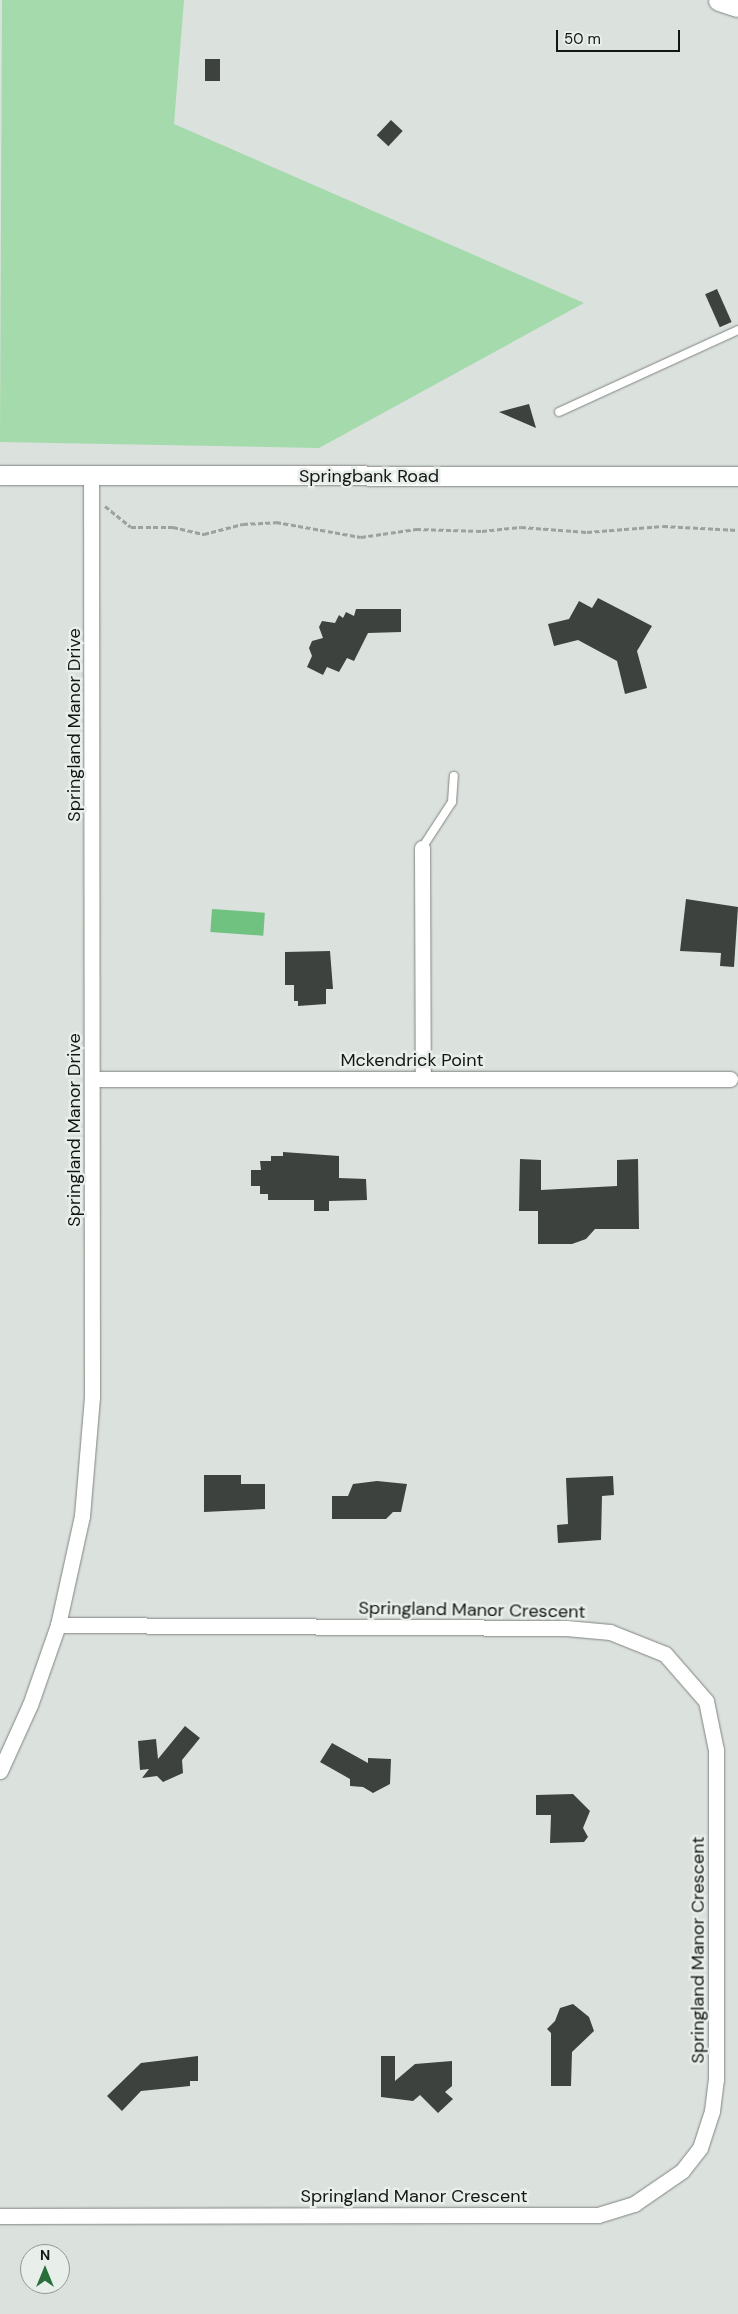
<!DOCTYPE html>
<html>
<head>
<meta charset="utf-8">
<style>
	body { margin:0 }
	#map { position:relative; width:738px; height:2314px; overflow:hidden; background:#dbe1dc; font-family:"DM Sans",sans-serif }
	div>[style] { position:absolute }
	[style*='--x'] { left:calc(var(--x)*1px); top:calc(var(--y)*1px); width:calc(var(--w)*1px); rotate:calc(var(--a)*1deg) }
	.green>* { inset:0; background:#a4daac }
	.water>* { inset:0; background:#70c281; transform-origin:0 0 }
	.building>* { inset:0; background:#3d423e; transform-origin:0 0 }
	.path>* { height:3px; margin-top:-1.5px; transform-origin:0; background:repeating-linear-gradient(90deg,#9da29e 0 5px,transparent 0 7.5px) }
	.roads { filter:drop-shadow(0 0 1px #808581) drop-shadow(0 0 1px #808581) }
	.service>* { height:8px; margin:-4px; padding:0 4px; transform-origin:4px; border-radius:4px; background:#fff }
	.minor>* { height:15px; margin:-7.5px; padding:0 7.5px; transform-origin:7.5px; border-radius:7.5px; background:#fff }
	.tertiary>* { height:19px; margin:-9.5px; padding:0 9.5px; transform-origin:9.5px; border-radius:9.5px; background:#fff }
	.secondary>* { height:21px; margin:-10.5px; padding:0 10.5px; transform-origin:10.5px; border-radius:10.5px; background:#fff }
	span { translate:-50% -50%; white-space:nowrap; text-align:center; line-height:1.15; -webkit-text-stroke:5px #e8eee9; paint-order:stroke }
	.street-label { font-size:18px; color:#141615 }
	.north { position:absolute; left:20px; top:2244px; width:50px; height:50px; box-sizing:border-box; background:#e8eee9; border:1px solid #939894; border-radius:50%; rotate:0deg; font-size:14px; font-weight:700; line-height:20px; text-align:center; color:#141615 }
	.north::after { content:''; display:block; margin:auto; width:18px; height:22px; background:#286f3b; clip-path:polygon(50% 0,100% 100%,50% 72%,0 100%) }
	.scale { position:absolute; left:556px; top:30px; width:124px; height:22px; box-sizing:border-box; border:2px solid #141615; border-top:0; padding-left:6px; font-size:15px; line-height:18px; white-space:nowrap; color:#141615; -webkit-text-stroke:4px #e8eee9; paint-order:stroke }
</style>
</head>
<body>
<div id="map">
	<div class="green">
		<div style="clip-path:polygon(2px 0,184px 0,174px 124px,584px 303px,319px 448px,0 442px)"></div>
	</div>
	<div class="water">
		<div style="left:212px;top:909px;width:53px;height:23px;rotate:4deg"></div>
	</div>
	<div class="building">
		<div style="left:205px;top:59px;width:15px;height:22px"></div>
		<div style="left:391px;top:120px;width:16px;height:21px;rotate:43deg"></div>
		<div style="left:717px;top:289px;width:36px;height:13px;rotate:66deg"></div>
		<div style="clip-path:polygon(529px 404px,536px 428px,499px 412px)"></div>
		<div style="clip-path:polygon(598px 598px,652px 626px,637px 651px,647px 688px,625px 694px,617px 661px,578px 640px,554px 646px,548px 624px,569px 619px,579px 601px,592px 608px)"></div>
		<div style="clip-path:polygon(356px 609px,401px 609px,401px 632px,368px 633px,354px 661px,347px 658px,339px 672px,327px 667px,323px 675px,307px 667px,312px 656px,309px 648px,312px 641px,323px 638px,319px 627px,322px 621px,335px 623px,339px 615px,343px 618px,346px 612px,354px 616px)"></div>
		<div style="clip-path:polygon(686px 899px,738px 907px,734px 967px,720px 966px,721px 953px,680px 951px)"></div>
		<div style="clip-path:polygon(330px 951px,333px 989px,326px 989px,326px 1004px,298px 1006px,298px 1001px,294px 1001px,294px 985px,285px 985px,285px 952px)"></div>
		<div style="clip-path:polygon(283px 1152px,339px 1156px,339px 1178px,366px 1179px,367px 1200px,329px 1201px,329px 1211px,314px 1211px,314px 1200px,268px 1200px,268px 1194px,260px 1194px,260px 1186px,251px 1186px,251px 1170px,261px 1170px,260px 1161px,271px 1161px,271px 1156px,283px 1156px)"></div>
		<div style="clip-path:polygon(520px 1159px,541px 1160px,541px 1190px,617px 1186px,617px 1160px,638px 1159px,639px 1229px,595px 1229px,586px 1239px,572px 1244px,538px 1244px,538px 1211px,519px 1211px)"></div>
		<div style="clip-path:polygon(204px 1475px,241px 1475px,241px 1484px,265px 1484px,265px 1509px,204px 1512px)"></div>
		<div style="clip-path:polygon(613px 1476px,614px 1495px,602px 1496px,601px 1540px,558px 1543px,557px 1525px,568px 1524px,566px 1478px)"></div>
		<div style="clip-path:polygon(377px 1481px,407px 1484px,401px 1512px,393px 1512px,386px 1519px,332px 1519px,332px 1496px,348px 1496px,353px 1484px)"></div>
		<div style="clip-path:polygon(185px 1726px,200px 1738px,182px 1760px,183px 1773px,163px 1782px,157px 1776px,142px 1778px,149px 1769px,140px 1770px,138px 1741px,156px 1739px,158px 1759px)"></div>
		<div style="clip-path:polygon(332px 1743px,368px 1763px,368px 1758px,391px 1759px,390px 1784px,373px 1793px,363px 1787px,350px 1786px,350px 1779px,320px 1762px)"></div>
		<div style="clip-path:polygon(573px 1794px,590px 1811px,583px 1828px,588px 1837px,584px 1842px,550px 1843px,551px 1815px,536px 1815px,536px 1795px)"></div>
		<div style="clip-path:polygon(573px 2004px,589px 2017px,594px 2031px,572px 2052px,571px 2086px,551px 2086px,551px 2033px,547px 2029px,555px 2021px,560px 2008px)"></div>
		<div style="clip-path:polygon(198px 2056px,198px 2081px,190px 2081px,190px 2086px,141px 2091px,122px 2111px,107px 2096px,141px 2063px)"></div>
		<div style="clip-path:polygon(381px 2056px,395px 2056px,395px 2081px,415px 2064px,452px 2061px,452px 2086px,445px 2092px,453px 2099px,438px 2113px,420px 2095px,413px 2101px,381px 2097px)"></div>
	</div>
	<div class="path">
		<div style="--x:105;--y:506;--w:33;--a:39"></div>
		<div style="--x:131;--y:527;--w:42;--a:0"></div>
		<div style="--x:173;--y:527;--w:32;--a:13"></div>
		<div style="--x:204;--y:534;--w:40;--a:-14.4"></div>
		<div style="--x:243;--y:524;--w:33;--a:-3"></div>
		<div style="--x:276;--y:522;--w:86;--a:10"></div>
		<div style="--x:361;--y:537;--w:56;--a:-8.3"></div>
		<div style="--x:416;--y:529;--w:66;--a:1.7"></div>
		<div style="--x:482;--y:531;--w:39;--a:-6"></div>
		<div style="--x:521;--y:527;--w:66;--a:4.3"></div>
		<div style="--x:587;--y:532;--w:76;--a:-4.5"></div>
		<div style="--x:663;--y:526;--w:75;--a:3.1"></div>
	</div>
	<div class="roads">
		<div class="service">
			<div style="--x:559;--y:412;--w:197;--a:-24.6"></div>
			<div style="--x:422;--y:848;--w:55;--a:-56.9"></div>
			<div style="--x:452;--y:802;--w:26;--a:-86"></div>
		</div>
		<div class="minor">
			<div style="--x:422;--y:848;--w:231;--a:89.8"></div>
			<div style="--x:94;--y:1079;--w:636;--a:0"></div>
			<div style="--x:0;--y:1771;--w:72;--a:-65.6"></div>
			<div style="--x:30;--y:1705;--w:85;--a:-70.7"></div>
			<div style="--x:58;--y:1625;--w:112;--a:-77.6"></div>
			<div style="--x:82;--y:1516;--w:118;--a:-85.2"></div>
			<div style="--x:92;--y:1398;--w:923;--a:-90.06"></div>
			<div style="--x:0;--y:2216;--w:598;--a:-0.1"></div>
			<div style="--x:598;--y:2215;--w:38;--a:-17"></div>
			<div style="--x:634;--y:2204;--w:58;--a:-34.5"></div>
			<div style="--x:682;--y:2171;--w:29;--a:-52"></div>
			<div style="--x:700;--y:2148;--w:39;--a:-72"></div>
			<div style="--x:712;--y:2111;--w:31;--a:-83"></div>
			<div style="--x:716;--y:2080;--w:330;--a:-90"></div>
			<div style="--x:716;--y:1750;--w:50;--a:-101.5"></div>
			<div style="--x:706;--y:1701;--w:62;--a:-131.1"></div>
			<div style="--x:665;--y:1654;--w:59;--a:-158.2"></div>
			<div style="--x:610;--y:1632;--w:44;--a:-174.8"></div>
			<div style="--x:566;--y:1628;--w:508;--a:-179.66"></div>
		</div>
		<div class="tertiary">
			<div style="--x:0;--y:475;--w:738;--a:0.08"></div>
		</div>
		<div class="secondary">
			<div style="--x:719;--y:0;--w:20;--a:18"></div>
		</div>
	</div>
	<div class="street-label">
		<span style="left:369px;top:476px">Springbank Road</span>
		<span style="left:74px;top:725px;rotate:-90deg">Springland Manor Drive</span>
		<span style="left:412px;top:1060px">Mckendrick Point</span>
		<span style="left:74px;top:1130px;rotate:-90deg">Springland Manor Drive</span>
		<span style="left:472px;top:1610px;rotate:1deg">Springland Manor Crescent</span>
		<span style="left:698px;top:1950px;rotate:-90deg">Springland Manor Crescent</span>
		<span style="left:414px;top:2196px">Springland Manor Crescent</span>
	</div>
	<div class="north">N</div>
	<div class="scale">50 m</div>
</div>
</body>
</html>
